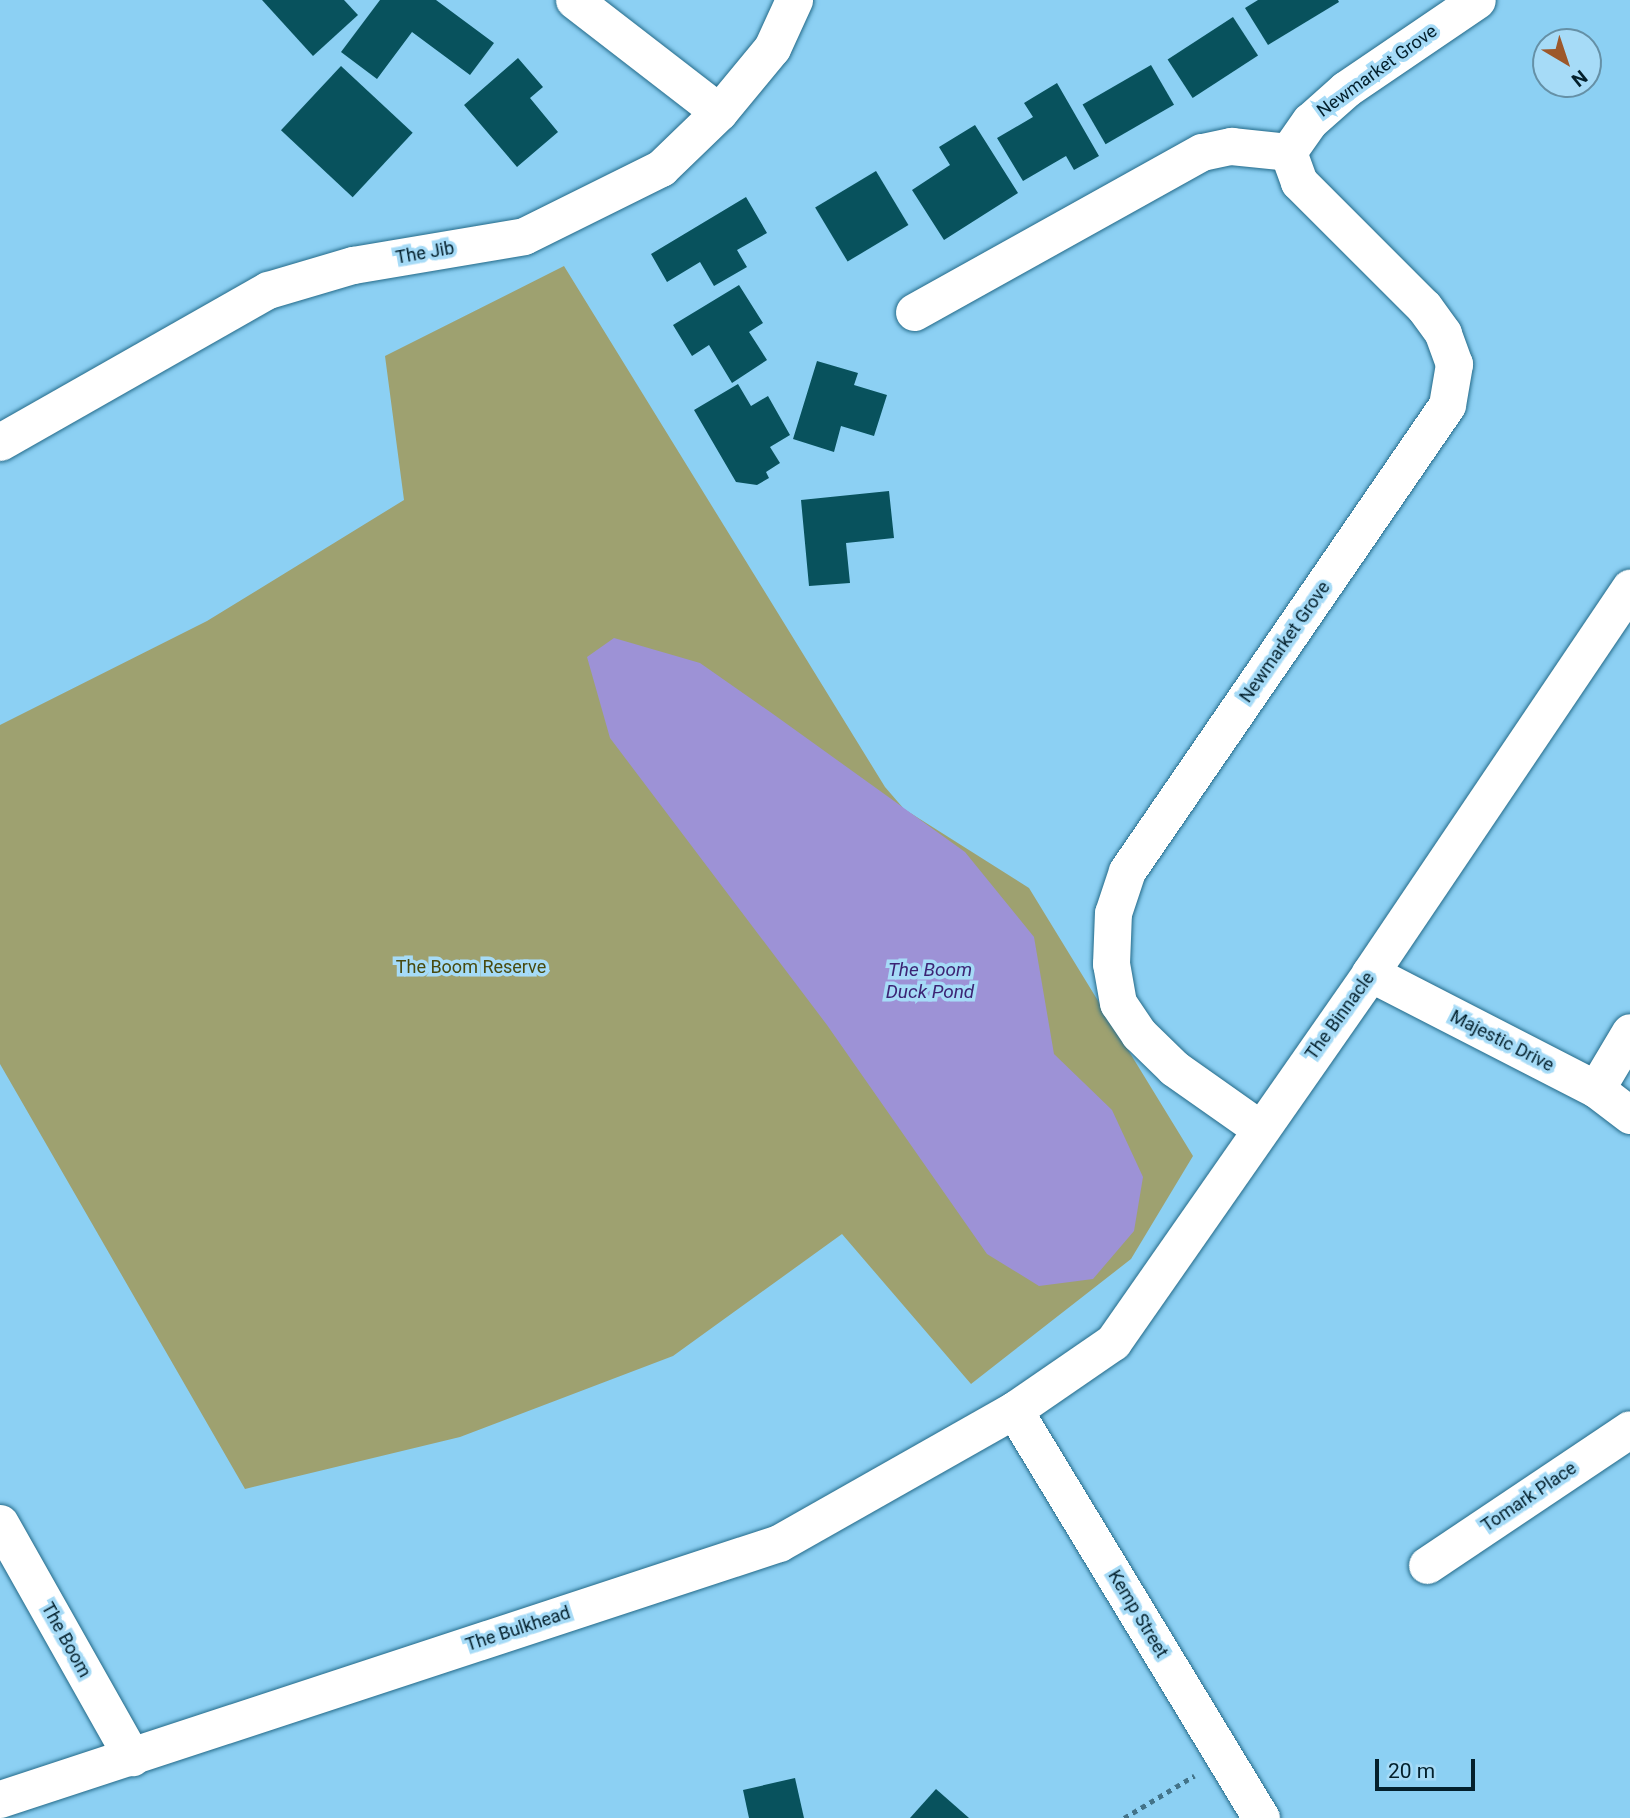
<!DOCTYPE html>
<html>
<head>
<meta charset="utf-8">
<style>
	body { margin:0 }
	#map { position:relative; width:1630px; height:1818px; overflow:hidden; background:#8cd0f3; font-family:Roboto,sans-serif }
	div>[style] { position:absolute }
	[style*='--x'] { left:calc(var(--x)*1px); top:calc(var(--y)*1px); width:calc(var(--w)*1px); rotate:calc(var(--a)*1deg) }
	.green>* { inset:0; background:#9ea170 }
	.water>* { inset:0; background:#9d92d6 }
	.building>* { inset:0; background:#08525d; transform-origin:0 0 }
	.path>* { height:4.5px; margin-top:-2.25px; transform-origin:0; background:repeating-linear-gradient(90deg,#437389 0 5px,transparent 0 10px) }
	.roads { filter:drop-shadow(0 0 2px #246a89) drop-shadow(0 0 2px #246a89) }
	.minor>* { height:37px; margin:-18.5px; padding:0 18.5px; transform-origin:18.5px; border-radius:18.5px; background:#fff }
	span { translate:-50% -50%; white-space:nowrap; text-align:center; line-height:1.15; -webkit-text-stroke:7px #a6dbf7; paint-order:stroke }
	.street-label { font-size:18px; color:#03202c }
	.park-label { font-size:18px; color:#484a0f }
	.water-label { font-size:19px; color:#3c2474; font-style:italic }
	.north { position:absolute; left:1532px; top:28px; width:70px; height:70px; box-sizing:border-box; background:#a6dbf7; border:2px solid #6590a6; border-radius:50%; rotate:141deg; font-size:19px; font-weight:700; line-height:28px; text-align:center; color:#03202c }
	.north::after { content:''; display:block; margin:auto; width:24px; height:32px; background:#9d582b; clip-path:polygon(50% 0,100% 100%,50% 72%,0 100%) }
	.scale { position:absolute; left:1375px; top:1759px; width:100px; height:32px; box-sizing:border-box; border:4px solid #03202c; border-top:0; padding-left:9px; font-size:21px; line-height:24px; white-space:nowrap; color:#03202c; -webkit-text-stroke:5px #a6dbf7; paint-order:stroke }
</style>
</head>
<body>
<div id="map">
	<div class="green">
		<div style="clip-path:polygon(564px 266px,885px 787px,904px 809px,1029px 888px,1193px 1156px,1131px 1259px,971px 1384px,842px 1234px,673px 1356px,460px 1437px,245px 1489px,0 1064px,0 725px,207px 621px,404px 500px,385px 356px)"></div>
	</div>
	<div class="water">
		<div style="clip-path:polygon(614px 638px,700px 663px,773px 714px,965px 852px,1034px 937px,1054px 1054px,1112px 1110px,1143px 1177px,1134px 1231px,1093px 1279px,1039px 1286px,987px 1254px,827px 1025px,610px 738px,587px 657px)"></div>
	</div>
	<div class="building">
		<div style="clip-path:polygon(262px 0,344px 0,358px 15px,313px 56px)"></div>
		<div style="clip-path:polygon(380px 0,436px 0,494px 43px,470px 75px,412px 32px,377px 79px,341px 52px)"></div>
		<div style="clip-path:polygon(1258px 0,1338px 0,1339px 2px,1268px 45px,1245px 8px)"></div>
		<div style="left:1233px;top:17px;width:46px;height:78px;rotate:57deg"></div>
		<div style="clip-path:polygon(518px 58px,543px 87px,530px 98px,558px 132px,517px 167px,464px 105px)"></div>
		<div style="left:1151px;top:65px;width:46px;height:79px;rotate:60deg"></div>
		<div style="left:341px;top:66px;width:98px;height:88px;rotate:43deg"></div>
		<div style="clip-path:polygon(1057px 83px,1099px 156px,1074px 170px,1066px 156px,1023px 181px,997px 138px,1033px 117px,1024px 103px)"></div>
		<div style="clip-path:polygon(975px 125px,1018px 193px,944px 240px,912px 190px,950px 165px,939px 147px)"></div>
		<div style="left:876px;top:171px;width:63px;height:71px;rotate:59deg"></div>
		<div style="clip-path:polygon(746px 197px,767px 233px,737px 250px,747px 267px,714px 286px,700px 262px,667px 282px,651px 254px)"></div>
		<div style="clip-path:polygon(739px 285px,763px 323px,749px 332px,767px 360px,732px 383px,709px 345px,692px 356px,673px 325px)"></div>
		<div style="clip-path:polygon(817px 361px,858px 373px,854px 385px,887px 395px,874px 436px,841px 426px,834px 452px,793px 439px)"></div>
		<div style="clip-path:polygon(738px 384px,751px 406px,768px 396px,790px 435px,770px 447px,780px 463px,766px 472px,769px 478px,757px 485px,736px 482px,694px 410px)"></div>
		<div style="clip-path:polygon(889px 491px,894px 538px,846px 543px,850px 583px,809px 586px,801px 500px)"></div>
		<div style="clip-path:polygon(795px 1778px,804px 1818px,749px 1818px,743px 1790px)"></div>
		<div style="clip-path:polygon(936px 1789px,969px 1818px,910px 1818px)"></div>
	</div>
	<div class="path">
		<div style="--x:1124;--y:1818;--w:82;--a:-31"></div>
	</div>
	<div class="roads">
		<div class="minor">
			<div style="--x:574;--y:0;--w:183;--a:37.7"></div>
			<div style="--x:914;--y:312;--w:329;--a:-29.1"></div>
			<div style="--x:1202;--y:152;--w:30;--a:-12"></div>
			<div style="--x:1231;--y:146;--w:57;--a:6"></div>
			<div style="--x:0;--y:442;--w:308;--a:-29.6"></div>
			<div style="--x:268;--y:290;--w:89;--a:-16.4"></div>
			<div style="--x:353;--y:265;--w:173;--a:-9.6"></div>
			<div style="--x:524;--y:236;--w:153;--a:-26.4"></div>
			<div style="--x:661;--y:168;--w:81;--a:-44"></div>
			<div style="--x:719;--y:112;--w:83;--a:-50.4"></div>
			<div style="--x:772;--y:48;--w:53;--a:-65.4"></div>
			<div style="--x:1370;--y:973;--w:254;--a:27.2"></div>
			<div style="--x:1596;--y:1089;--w:43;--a:37.4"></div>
			<div style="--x:1596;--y:1089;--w:66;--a:-59.2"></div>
			<div style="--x:1259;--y:1128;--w:104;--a:-144.8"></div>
			<div style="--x:1174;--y:1068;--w:49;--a:-135.8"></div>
			<div style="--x:1139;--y:1034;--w:37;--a:-124"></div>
			<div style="--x:1118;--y:1003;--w:40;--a:-100"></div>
			<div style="--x:1111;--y:964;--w:51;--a:-87.8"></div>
			<div style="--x:1113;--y:913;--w:44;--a:-71.6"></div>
			<div style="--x:1127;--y:871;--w:565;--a:-55.52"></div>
			<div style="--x:1447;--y:405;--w:42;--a:-80.3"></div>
			<div style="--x:1454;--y:364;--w:33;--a:-110"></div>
			<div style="--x:1443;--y:333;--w:32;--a:-126"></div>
			<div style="--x:1424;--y:307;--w:177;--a:-135"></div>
			<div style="--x:1299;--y:182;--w:32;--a:-110"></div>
			<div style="--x:1288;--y:152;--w:38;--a:-55"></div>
			<div style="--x:1310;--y:121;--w:48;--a:-41.6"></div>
			<div style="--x:1346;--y:89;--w:158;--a:-34.2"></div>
			<div style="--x:1014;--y:1410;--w:477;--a:58.8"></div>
			<div style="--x:0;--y:1523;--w:269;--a:60.6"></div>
			<div style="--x:1427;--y:1565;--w:244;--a:-33.8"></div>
			<div style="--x:0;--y:1799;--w:820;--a:-18.19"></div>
			<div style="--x:779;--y:1543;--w:270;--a:-29.5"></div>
			<div style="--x:1014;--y:1410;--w:120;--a:-34.5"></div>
			<div style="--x:1113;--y:1342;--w:450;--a:-55.1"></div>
			<div style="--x:1370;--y:973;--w:465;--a:-56"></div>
		</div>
	</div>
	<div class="street-label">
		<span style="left:1377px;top:71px;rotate:-36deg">Newmarket Grove</span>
		<span style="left:425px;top:253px;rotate:-10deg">The Jib</span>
		<span style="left:1285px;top:642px;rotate:-55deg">Newmarket Grove</span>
		<span style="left:1340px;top:1016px;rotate:-54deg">The Binnacle</span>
		<span style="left:1502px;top:1041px;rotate:27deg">Majestic Drive</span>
		<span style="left:1529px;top:1497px;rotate:-34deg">Tomark Place</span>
		<span style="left:1138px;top:1614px;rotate:59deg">Kemp Street</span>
		<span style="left:518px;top:1629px;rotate:-18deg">The Bulkhead</span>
		<span style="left:66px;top:1640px;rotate:61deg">The Boom</span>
	</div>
	<div class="park-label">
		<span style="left:471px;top:967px">The Boom Reserve</span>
	</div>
	<div class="water-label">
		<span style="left:930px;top:981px">The Boom<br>Duck Pond</span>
	</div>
	<div class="north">N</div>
	<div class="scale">20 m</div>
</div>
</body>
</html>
